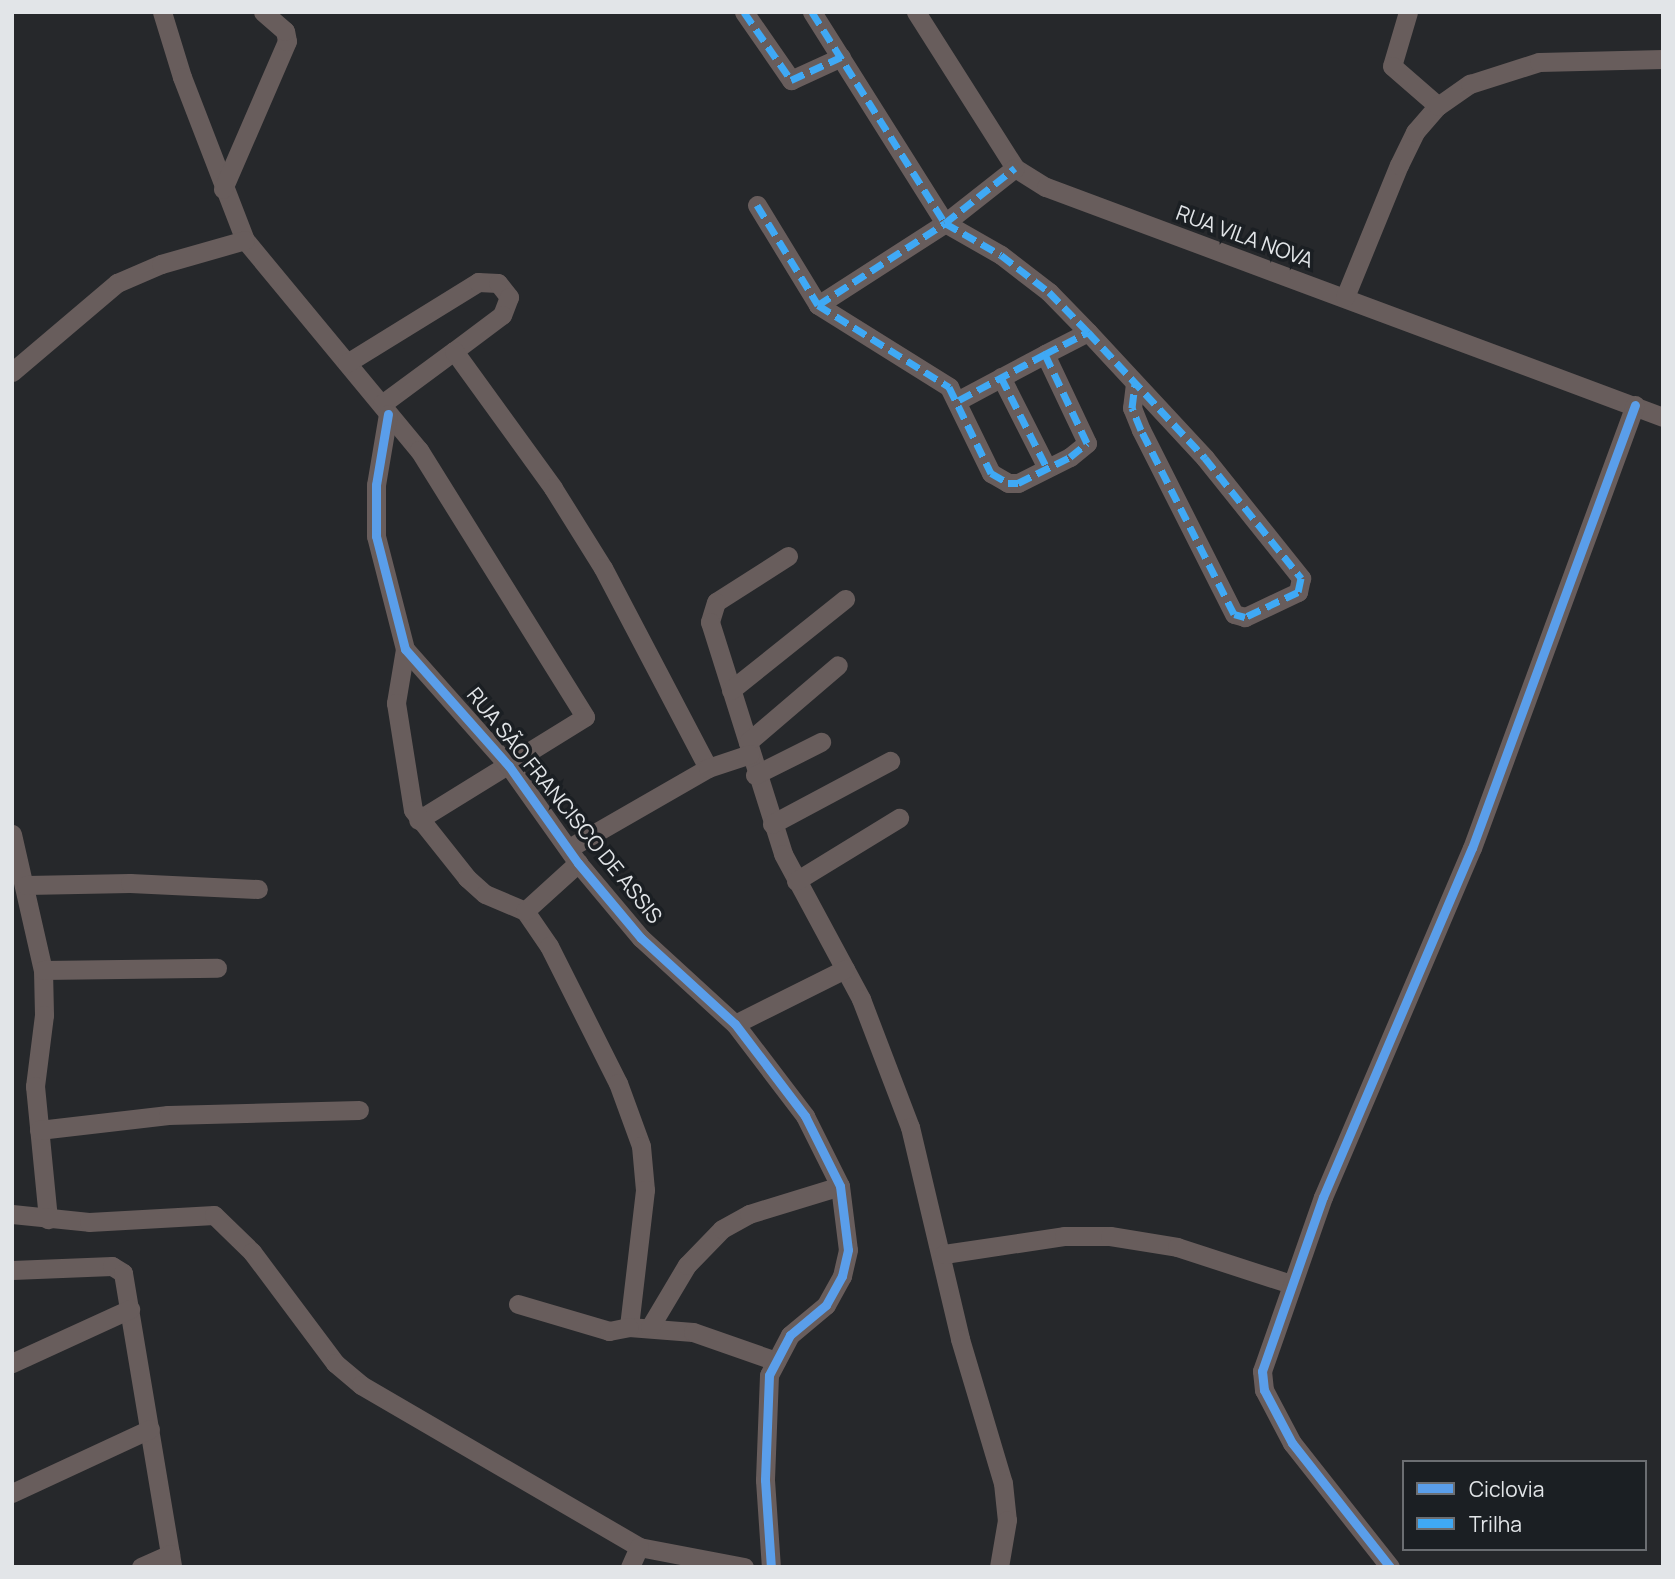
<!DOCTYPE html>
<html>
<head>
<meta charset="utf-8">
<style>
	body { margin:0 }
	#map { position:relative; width:1675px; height:1579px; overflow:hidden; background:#26282b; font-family:Manrope,sans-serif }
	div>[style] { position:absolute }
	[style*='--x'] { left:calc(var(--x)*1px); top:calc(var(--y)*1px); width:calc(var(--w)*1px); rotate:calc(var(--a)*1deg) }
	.street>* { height:19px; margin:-9.5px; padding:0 9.5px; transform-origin:9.5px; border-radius:9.5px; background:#685d5c }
	.quiet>* { height:7px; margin-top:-3.5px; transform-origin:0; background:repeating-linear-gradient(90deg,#3fa9f5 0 14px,transparent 0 21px) }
	.cycleway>* { height:9px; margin:-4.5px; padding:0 4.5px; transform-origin:4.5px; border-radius:4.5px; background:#5a9eea }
	span { translate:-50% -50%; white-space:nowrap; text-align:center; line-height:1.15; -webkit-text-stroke:7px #1b1f23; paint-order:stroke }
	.street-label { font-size:21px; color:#e2e5e8 }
	.frame { position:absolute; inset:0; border:14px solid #e2e5e8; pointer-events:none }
	.legend { position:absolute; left:1402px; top:1460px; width:245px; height:91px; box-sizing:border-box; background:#1b1f23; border:2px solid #6b6e72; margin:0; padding:9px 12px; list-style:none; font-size:21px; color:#e2e5e8 }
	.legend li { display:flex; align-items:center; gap:14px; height:35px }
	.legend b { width:35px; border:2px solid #6b6e72 }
</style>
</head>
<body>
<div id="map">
	<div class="street">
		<div style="--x:162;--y:12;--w:68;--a:72.9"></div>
		<div style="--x:182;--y:77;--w:175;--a:68.9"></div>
		<div style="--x:245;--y:240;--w:273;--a:50.4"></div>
		<div style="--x:419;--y:450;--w:314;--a:58.1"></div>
		<div style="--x:585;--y:717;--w:196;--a:148.3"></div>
		<div style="--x:744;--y:12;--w:83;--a:55.3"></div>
		<div style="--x:791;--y:80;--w:55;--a:-24.7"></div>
		<div style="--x:812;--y:12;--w:249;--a:57.8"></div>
		<div style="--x:945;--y:223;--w:64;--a:29.7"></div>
		<div style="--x:1001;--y:255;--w:61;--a:37.6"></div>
		<div style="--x:1049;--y:292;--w:56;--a:45.7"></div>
		<div style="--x:1088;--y:332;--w:172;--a:47.1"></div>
		<div style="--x:1205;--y:458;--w:154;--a:51.3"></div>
		<div style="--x:1301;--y:578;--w:14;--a:102"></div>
		<div style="--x:1298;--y:592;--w:59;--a:154.7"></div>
		<div style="--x:1245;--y:617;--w:11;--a:-165"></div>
		<div style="--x:1234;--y:614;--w:206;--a:-116.8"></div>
		<div style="--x:1141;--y:430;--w:24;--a:-112"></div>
		<div style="--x:1132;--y:408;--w:24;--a:-83"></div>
		<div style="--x:916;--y:12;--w:185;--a:57.6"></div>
		<div style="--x:1015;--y:168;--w:36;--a:32"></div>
		<div style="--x:1046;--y:187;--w:658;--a:20.44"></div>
		<div style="--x:1408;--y:12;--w:56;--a:106.5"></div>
		<div style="--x:1392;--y:66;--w:61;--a:41"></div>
		<div style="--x:223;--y:189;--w:161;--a:-66.6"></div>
		<div style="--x:287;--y:41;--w:10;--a:-101"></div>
		<div style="--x:285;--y:31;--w:29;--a:-139"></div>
		<div style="--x:757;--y:205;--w:117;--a:58.6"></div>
		<div style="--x:818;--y:305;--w:151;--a:-32.8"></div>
		<div style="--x:945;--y:223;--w:89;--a:-38.2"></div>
		<div style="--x:1345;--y:297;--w:143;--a:-67.8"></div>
		<div style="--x:1399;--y:165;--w:37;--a:-64"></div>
		<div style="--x:1415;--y:132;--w:35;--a:-49"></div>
		<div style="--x:1438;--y:106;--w:39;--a:-35"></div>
		<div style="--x:1470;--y:84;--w:72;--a:-17.7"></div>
		<div style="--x:1539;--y:62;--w:124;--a:-1.4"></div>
		<div style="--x:818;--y:305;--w:155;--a:32"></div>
		<div style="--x:949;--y:387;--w:96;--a:64"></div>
		<div style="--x:991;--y:473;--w:20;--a:30"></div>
		<div style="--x:1008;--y:483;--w:10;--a:0"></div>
		<div style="--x:1018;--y:483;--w:58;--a:-26.6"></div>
		<div style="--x:1070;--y:457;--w:22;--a:-39"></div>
		<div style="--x:1087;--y:443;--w:98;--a:-115.3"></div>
		<div style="--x:1045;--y:354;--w:48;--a:-27.1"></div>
		<div style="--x:347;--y:363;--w:154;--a:-31.7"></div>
		<div style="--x:478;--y:282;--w:20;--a:3"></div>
		<div style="--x:498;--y:283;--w:18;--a:52"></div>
		<div style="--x:509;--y:297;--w:19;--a:111"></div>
		<div style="--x:502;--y:315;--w:60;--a:143.1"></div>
		<div style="--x:12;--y:372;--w:138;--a:-40.3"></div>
		<div style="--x:117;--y:283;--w:48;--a:-23.4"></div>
		<div style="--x:161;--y:264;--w:87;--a:-15.9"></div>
		<div style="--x:1001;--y:377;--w:102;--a:63.2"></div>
		<div style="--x:959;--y:400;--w:98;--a:-28.1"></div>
		<div style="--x:382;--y:404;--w:89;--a:-36.4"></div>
		<div style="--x:454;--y:351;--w:169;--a:54.1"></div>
		<div style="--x:553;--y:488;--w:94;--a:58"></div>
		<div style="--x:603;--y:568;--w:226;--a:62.3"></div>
		<div style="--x:388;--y:414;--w:72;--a:99.6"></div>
		<div style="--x:376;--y:485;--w:51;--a:90"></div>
		<div style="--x:376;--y:536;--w:117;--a:75.6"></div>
		<div style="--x:405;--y:649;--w:157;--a:48.4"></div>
		<div style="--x:509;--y:766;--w:119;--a:54.6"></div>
		<div style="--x:578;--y:863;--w:98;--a:50"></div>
		<div style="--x:641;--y:938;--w:127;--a:42.5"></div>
		<div style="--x:735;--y:1024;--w:116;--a:52.7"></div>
		<div style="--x:805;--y:1116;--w:78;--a:63.4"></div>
		<div style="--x:840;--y:1186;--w:64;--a:82.9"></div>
		<div style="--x:848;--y:1250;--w:27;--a:103"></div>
		<div style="--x:842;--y:1276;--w:33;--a:119"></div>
		<div style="--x:826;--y:1305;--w:47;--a:140.2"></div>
		<div style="--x:790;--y:1335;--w:45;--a:117.7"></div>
		<div style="--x:769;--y:1375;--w:105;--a:92.2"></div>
		<div style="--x:765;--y:1480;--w:87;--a:86.1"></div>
		<div style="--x:788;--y:556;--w:85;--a:147.4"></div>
		<div style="--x:716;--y:602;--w:21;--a:107"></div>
		<div style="--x:710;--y:622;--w:243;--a:72.5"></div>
		<div style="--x:783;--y:854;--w:165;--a:61.7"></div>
		<div style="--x:861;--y:999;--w:137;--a:69.1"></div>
		<div style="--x:910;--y:1127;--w:218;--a:76.7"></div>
		<div style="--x:960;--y:1339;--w:150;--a:73.4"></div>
		<div style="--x:1003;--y:1483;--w:37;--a:84"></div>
		<div style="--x:1007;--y:1520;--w:48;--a:99.7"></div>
		<div style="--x:405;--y:649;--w:55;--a:99.5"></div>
		<div style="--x:396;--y:703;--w:108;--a:81"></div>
		<div style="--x:413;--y:810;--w:87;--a:51.5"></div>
		<div style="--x:467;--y:878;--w:24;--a:42"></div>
		<div style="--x:485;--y:894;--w:43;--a:23"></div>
		<div style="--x:525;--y:911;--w:42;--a:55.6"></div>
		<div style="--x:549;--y:946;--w:153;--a:63.3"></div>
		<div style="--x:618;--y:1083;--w:67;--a:69.9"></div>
		<div style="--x:641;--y:1146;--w:44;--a:84.8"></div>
		<div style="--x:645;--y:1190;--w:138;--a:96.7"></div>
		<div style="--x:629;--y:1327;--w:64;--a:4.5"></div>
		<div style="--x:693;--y:1332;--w:88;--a:19.3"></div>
		<div style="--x:731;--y:690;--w:146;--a:-38.6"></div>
		<div style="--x:748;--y:742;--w:118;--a:-40.5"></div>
		<div style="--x:755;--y:775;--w:74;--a:-26.6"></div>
		<div style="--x:772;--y:824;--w:134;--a:-28.1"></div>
		<div style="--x:12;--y:834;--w:139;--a:77.2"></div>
		<div style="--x:43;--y:970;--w:45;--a:88.7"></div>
		<div style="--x:44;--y:1015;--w:72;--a:97.2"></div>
		<div style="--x:35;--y:1086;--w:134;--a:84.4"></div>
		<div style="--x:569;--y:848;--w:160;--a:-29.9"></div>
		<div style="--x:708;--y:768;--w:44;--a:-18.4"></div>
		<div style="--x:796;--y:881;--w:121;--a:-31.5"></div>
		<div style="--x:26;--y:885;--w:104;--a:-1.1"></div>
		<div style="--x:130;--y:883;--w:128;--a:2.7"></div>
		<div style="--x:525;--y:911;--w:72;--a:-42.2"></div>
		<div style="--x:43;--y:970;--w:174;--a:-0.7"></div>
		<div style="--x:735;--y:1024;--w:123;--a:-26.6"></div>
		<div style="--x:39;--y:1130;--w:130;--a:-6.6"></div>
		<div style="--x:168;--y:1115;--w:191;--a:-1.5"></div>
		<div style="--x:12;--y:1214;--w:77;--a:5.9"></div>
		<div style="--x:89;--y:1222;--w:125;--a:-3.2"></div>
		<div style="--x:214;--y:1215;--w:53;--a:44.2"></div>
		<div style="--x:252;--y:1252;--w:139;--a:53.2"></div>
		<div style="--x:335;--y:1363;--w:34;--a:40"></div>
		<div style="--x:361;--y:1385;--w:322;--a:30.2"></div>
		<div style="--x:639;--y:1547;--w:107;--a:10.8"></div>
		<div style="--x:944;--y:1254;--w:121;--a:-8.5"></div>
		<div style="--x:1064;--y:1236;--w:46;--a:0"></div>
		<div style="--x:1110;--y:1236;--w:68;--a:9.3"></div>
		<div style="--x:1177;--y:1247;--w:120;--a:18"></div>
		<div style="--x:12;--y:1270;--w:100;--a:-2.3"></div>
		<div style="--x:112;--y:1266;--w:13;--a:32"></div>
		<div style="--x:123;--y:1273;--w:298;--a:80.5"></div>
		<div style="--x:518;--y:1304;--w:95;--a:16.5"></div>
		<div style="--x:609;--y:1331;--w:20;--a:-11"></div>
		<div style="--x:650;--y:1327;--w:72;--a:-59.2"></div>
		<div style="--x:687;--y:1265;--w:50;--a:-45.8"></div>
		<div style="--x:722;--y:1229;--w:31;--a:-29"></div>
		<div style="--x:749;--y:1214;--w:95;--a:-17.1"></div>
		<div style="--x:12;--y:1363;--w:130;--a:-24.6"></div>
		<div style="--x:12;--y:1493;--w:152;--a:-24.9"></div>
		<div style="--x:141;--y:1567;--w:32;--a:-24"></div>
		<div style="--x:630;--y:1567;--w:22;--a:-66"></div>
		<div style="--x:1390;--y:1567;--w:158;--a:-128.3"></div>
		<div style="--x:1292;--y:1443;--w:60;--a:-117.8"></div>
		<div style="--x:1264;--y:1390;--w:19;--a:-96"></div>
		<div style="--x:1262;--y:1371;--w:184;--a:-70.7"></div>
		<div style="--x:1323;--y:1197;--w:379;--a:-66.9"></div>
		<div style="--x:1472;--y:848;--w:472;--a:-69.8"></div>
	</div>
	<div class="quiet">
		<div style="--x:744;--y:12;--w:83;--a:55.3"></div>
		<div style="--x:791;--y:80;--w:55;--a:-24.7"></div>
		<div style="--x:812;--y:12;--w:249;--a:57.8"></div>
		<div style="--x:945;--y:223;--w:64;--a:29.7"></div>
		<div style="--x:1001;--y:255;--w:61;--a:37.6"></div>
		<div style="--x:1049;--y:292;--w:56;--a:45.7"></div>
		<div style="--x:1088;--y:332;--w:172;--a:47.1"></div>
		<div style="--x:1205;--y:458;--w:154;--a:51.3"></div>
		<div style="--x:1301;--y:578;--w:14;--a:102"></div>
		<div style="--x:1298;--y:592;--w:59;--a:154.7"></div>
		<div style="--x:1245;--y:617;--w:11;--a:-165"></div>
		<div style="--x:1234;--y:614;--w:206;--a:-116.8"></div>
		<div style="--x:1141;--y:430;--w:24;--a:-112"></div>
		<div style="--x:1132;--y:408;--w:24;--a:-83"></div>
		<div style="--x:757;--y:205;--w:117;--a:58.6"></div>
		<div style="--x:818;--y:305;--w:151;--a:-32.8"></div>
		<div style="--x:945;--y:223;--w:89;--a:-38.2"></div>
		<div style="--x:818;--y:305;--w:155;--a:32"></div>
		<div style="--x:949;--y:387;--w:96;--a:64"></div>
		<div style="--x:991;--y:473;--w:20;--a:30"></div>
		<div style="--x:1008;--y:483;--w:10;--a:0"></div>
		<div style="--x:1018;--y:483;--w:58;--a:-26.6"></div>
		<div style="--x:1070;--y:457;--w:22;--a:-39"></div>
		<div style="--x:1087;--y:443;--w:98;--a:-115.3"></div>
		<div style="--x:1045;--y:354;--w:48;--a:-27.1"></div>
		<div style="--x:1001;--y:377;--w:102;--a:63.2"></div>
		<div style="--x:959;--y:400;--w:98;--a:-28.1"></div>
	</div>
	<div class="cycleway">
		<div style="--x:388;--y:414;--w:72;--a:99.6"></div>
		<div style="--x:376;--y:485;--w:51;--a:90"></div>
		<div style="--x:376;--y:536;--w:117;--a:75.6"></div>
		<div style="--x:405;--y:649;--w:157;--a:48.4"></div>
		<div style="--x:509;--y:766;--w:119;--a:54.6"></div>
		<div style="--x:578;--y:863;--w:98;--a:50"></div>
		<div style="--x:641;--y:938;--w:127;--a:42.5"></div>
		<div style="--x:735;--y:1024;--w:116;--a:52.7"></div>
		<div style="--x:805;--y:1116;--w:78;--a:63.4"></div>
		<div style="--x:840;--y:1186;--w:64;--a:82.9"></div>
		<div style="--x:848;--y:1250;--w:27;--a:103"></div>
		<div style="--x:842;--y:1276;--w:33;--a:119"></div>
		<div style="--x:826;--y:1305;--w:47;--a:140.2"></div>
		<div style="--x:790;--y:1335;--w:45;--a:117.7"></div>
		<div style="--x:769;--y:1375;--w:105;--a:92.2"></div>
		<div style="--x:765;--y:1480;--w:87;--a:86.1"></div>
		<div style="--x:1390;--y:1567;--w:158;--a:-128.3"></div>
		<div style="--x:1292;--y:1443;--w:60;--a:-117.8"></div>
		<div style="--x:1264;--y:1390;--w:19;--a:-96"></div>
		<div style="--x:1262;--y:1371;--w:184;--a:-70.7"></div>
		<div style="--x:1323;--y:1197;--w:379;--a:-66.9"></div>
		<div style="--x:1472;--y:848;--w:472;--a:-69.8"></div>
	</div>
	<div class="street-label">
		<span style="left:1245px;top:236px;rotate:20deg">RUA VILA NOVA</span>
		<span style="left:565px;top:805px;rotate:51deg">RUA SÃO FRANCISCO DE ASSIS</span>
	</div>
	<div class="frame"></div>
	<ul class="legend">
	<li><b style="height:9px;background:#5a9eea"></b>Ciclovia</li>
	<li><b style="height:9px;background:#3fa9f5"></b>Trilha</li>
	</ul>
</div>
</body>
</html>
